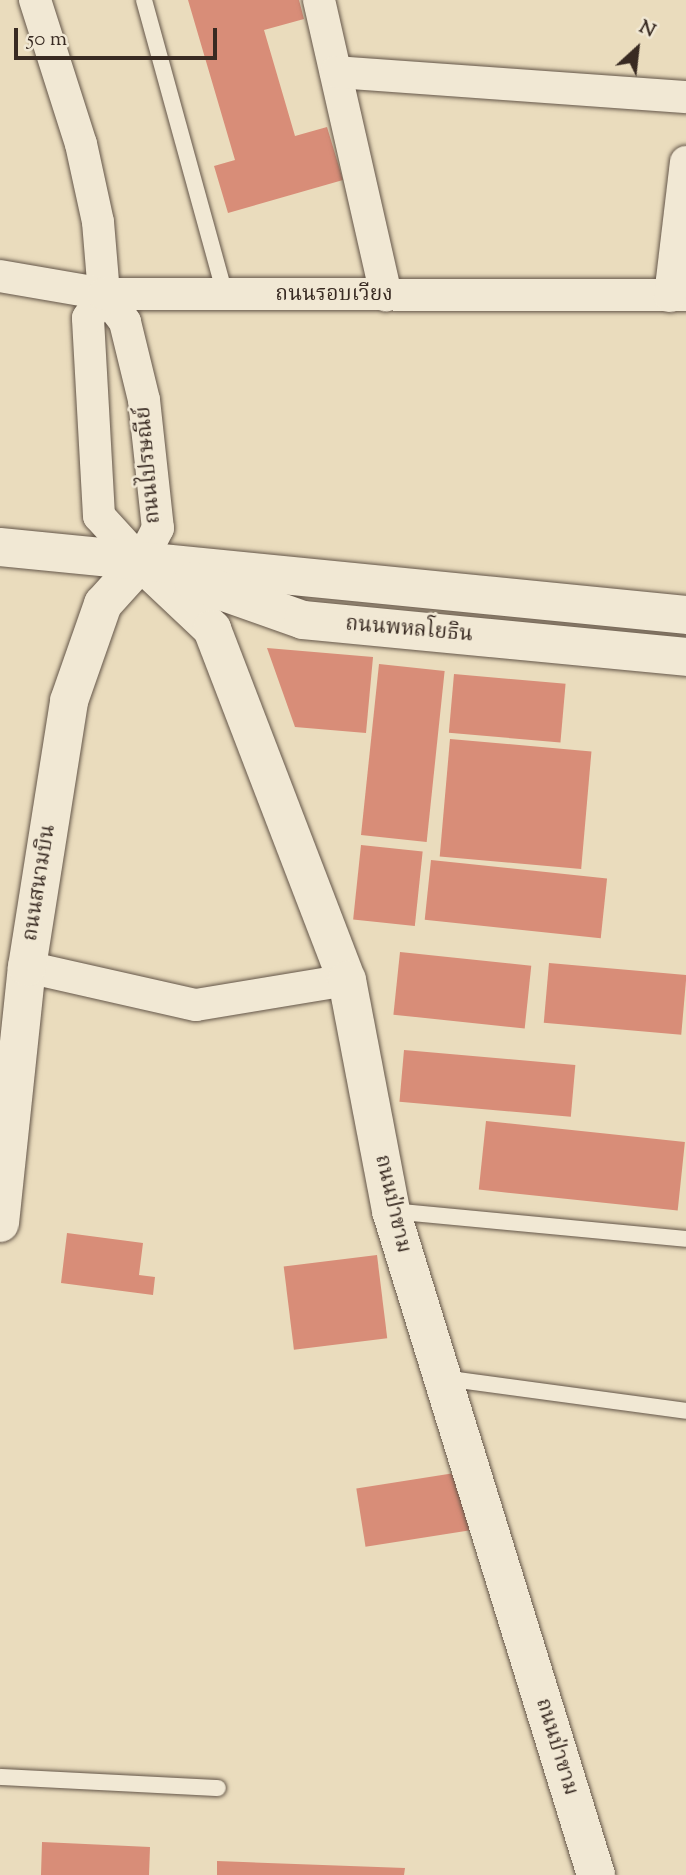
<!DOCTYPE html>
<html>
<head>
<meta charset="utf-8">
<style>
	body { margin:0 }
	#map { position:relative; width:686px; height:1875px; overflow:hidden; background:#eadcbd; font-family:"Sorts Mill Goudy","Noto Serif Thai",serif }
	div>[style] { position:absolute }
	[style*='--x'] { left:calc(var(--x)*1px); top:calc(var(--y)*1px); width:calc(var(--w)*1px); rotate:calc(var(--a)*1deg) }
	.building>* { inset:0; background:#d88d78; transform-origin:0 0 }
	.roads { filter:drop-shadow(0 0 2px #645649) drop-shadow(0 0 2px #645649) }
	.service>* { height:16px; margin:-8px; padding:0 8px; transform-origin:8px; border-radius:8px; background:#f1e8d4 }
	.minor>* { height:32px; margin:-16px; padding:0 16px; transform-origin:16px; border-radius:16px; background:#f1e8d4 }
	.tertiary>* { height:38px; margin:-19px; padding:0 19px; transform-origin:19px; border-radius:19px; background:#f1e8d4 }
	.secondary>* { height:38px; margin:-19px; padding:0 19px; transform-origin:19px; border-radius:19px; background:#f1e8d4 }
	span { translate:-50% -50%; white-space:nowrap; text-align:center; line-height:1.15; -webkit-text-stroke:5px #f1e8d4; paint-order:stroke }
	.street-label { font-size:21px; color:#382a22 }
	.north { position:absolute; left:602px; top:14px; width:70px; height:70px; -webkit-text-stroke:5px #f1e8d4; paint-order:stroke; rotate:27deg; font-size:19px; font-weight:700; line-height:28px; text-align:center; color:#382a22 }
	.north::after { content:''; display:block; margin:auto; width:24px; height:32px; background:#382a22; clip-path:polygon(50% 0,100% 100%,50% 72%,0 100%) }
	.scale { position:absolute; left:14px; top:28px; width:203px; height:32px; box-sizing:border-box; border:4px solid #382a22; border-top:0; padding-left:9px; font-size:21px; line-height:24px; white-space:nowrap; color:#382a22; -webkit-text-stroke:5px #f1e8d4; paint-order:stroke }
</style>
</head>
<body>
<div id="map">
	<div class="building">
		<div style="clip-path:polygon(188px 0,299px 0,304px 19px,264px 30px,295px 136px,327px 127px,343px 180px,228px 213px,214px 166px,235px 160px)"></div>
		<div style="clip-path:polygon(267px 648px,373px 657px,366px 733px,295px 727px)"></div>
		<div style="left:379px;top:664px;width:66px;height:172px;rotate:6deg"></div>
		<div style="left:454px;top:674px;width:112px;height:59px;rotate:5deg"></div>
		<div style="left:450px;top:739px;width:142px;height:118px;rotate:5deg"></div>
		<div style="left:361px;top:845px;width:62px;height:75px;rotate:6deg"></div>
		<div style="left:431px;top:860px;width:177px;height:60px;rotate:6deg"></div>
		<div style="left:400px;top:952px;width:132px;height:63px;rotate:6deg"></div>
		<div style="left:549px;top:963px;width:138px;height:60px;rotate:5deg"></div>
		<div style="left:404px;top:1050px;width:172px;height:52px;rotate:5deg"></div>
		<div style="left:486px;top:1121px;width:200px;height:69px;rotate:6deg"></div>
		<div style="clip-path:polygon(67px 1233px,143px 1243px,139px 1275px,155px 1277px,153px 1295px,61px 1283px)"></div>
		<div style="left:377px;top:1255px;width:84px;height:94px;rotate:83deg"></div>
		<div style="left:461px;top:1472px;width:59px;height:106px;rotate:81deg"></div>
		<div style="clip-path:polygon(42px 1842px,150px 1847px,149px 1875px,41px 1875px)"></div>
		<div style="clip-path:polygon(217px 1861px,405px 1868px,404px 1875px,217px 1875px)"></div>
	</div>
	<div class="roads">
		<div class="service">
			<div style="--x:144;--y:0;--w:305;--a:74.6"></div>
			<div style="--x:391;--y:1211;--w:296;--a:5.4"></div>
			<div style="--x:443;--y:1378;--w:245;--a:7.7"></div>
			<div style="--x:0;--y:1777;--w:218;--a:2.9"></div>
		</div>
		<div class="minor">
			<div style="--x:35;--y:0;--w:151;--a:72.3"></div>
			<div style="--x:81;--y:144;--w:80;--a:77.7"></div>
			<div style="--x:98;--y:222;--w:72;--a:85.2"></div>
			<div style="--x:104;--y:294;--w:35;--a:53"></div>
			<div style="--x:125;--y:322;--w:80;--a:76.3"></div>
			<div style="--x:144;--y:400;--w:129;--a:83.8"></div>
			<div style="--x:158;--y:528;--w:38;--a:117"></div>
			<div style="--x:141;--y:562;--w:62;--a:-132.4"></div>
			<div style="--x:99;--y:516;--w:198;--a:-93.2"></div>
			<div style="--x:88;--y:318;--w:29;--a:-56"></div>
			<div style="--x:319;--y:0;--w:303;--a:77.2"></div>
			<div style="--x:336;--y:72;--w:351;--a:4.1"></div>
			<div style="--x:0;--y:276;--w:106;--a:9.8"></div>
			<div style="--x:104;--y:294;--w:582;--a:0.1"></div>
			<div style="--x:670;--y:296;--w:135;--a:-83.2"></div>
			<div style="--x:27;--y:967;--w:173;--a:12.7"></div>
			<div style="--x:196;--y:1005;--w:153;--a:-9.4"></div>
		</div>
		<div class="tertiary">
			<div style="--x:0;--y:1223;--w:257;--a:-84"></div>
			<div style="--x:27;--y:967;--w:269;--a:-81"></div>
			<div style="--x:69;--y:701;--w:103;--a:-70.7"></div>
			<div style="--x:103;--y:604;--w:57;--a:-47.9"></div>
			<div style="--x:141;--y:562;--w:98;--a:43.3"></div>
			<div style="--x:212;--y:629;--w:376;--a:69"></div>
			<div style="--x:347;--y:980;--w:235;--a:79.2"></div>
			<div style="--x:391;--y:1211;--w:695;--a:72.84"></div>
		</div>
		<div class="secondary">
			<div style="--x:0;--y:547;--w:689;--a:5.66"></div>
			<div style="--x:193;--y:581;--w:117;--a:19.5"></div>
			<div style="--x:303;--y:620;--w:385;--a:5.5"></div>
		</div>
	</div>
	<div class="street-label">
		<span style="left:334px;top:295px">ถนนรอบเวียง</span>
		<span style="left:149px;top:465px;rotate:-95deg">ถนนไปรษณีย์</span>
		<span style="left:409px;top:630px;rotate:5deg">ถนนพหลโยธิน</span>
		<span style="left:40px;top:883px;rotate:-81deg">ถนนสนามบิน</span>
		<span style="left:392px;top:1204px;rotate:77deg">ถนนป่าขาม</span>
		<span style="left:556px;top:1747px;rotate:73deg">ถนนป่าขาม</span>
	</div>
	<div class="north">N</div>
	<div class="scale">50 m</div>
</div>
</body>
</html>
